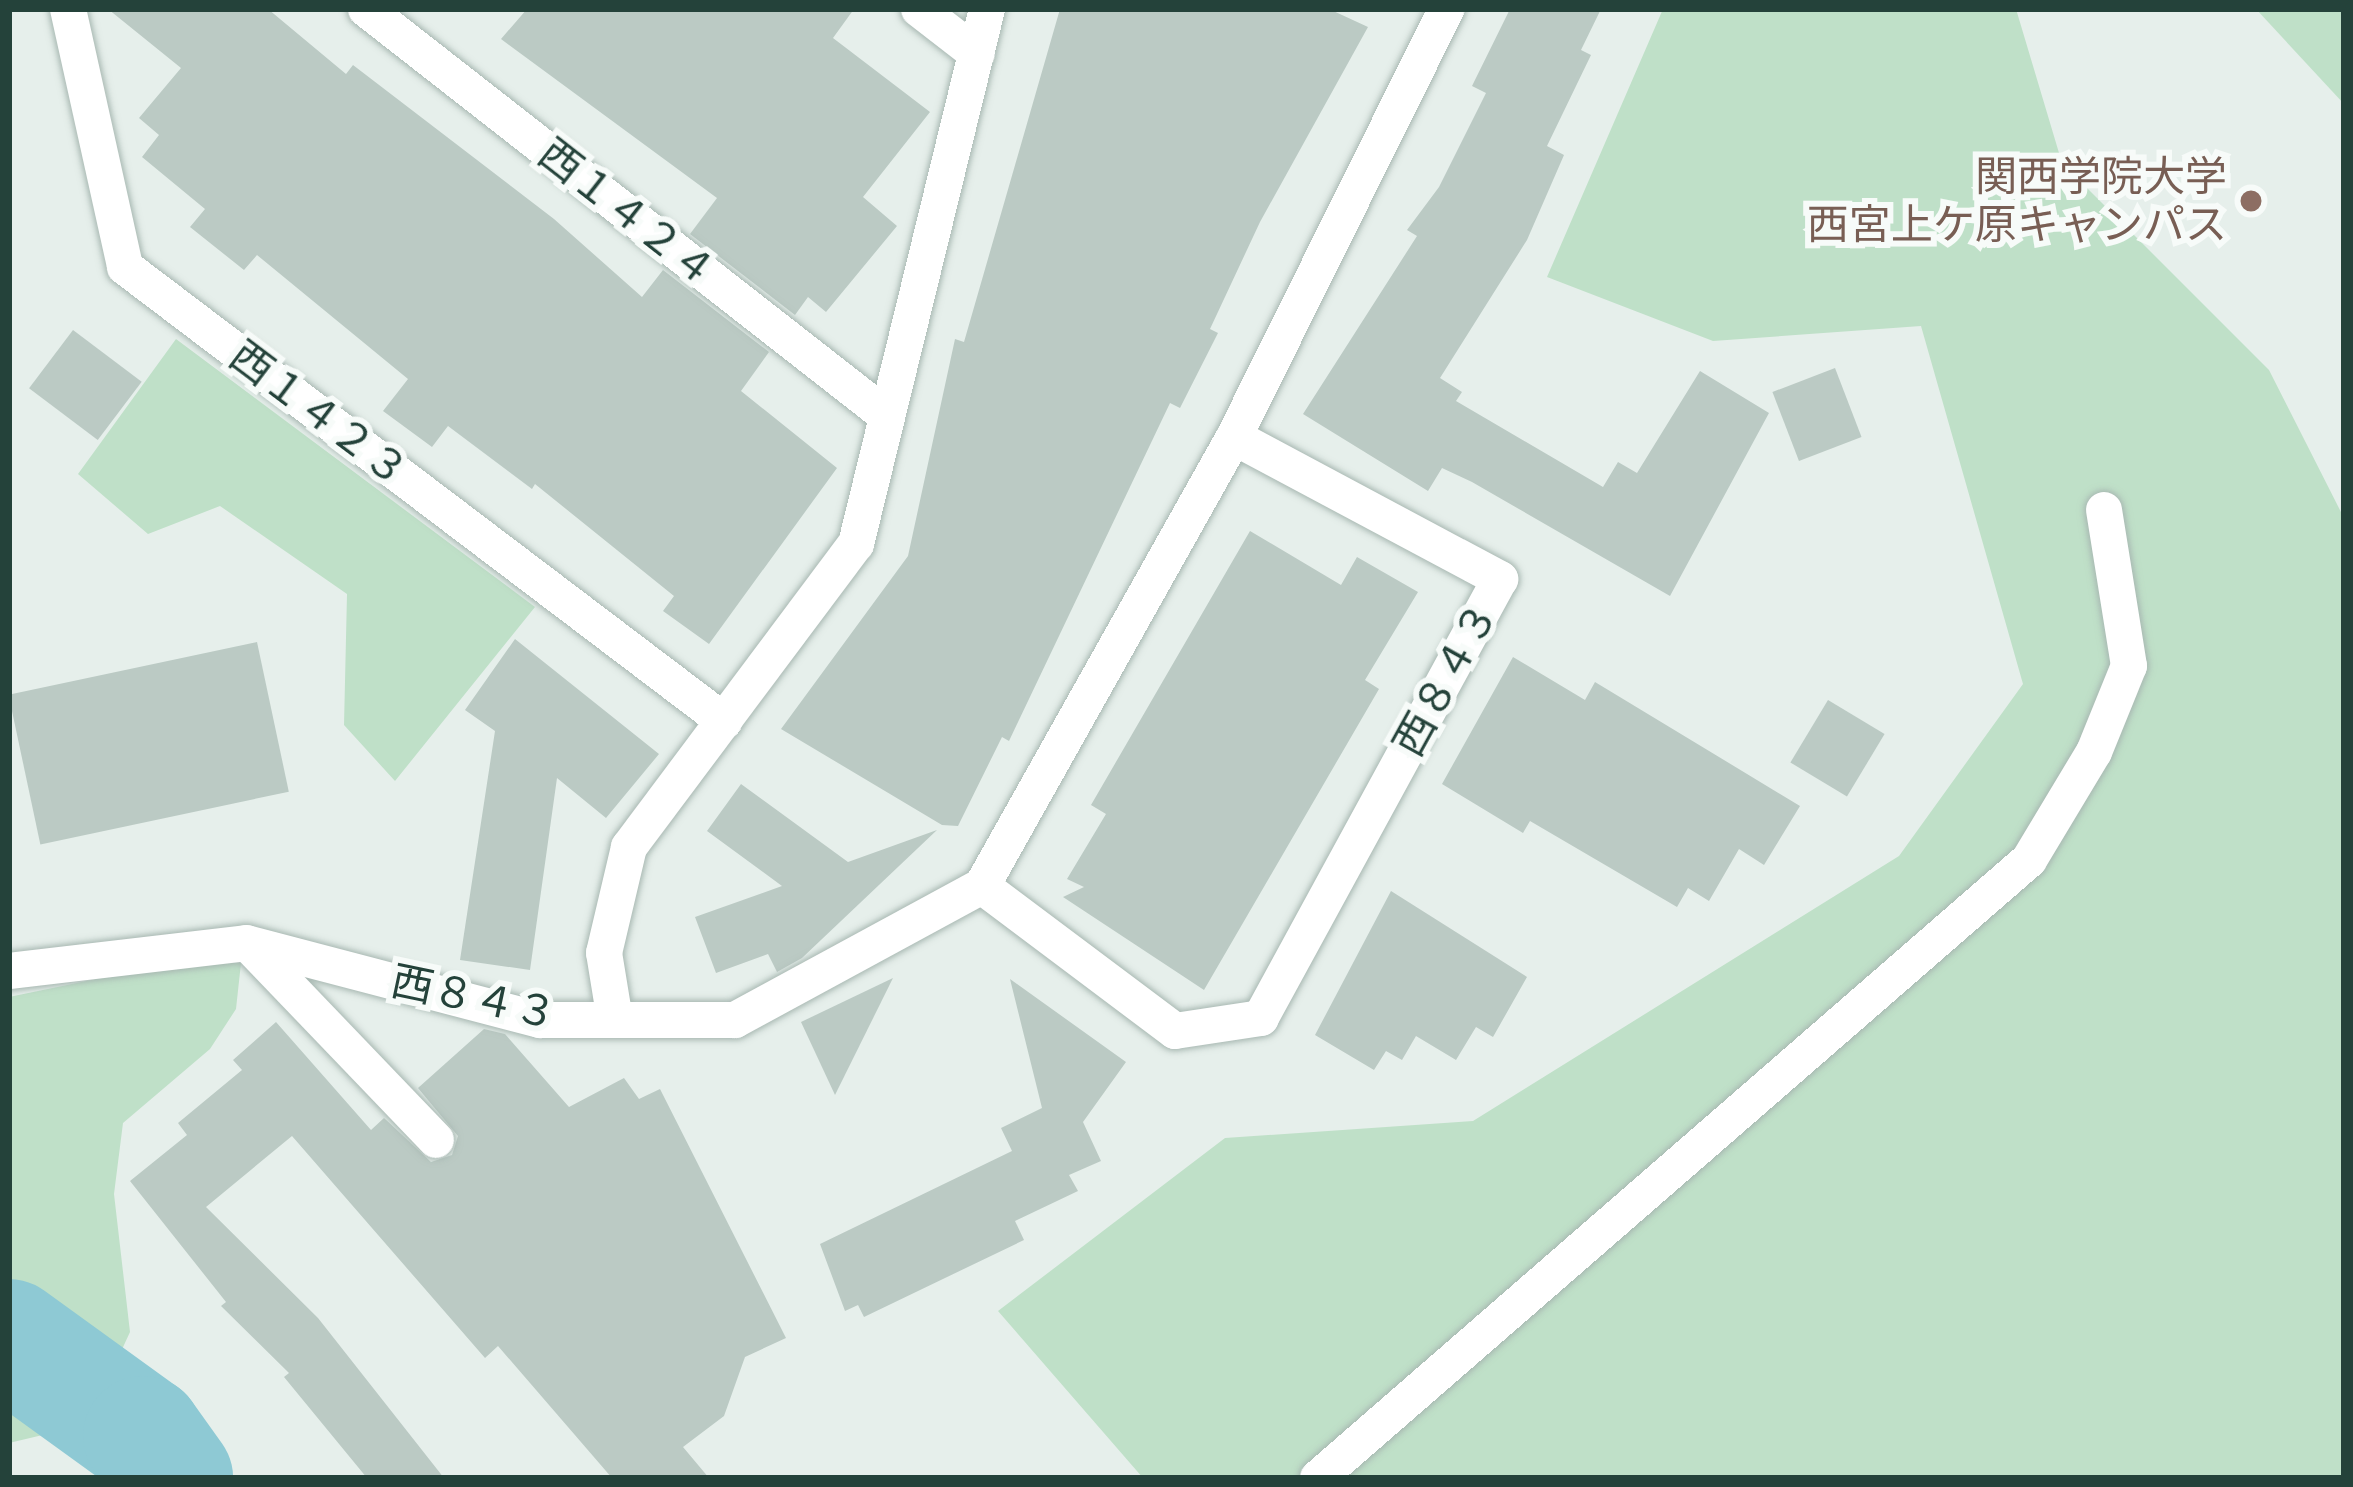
<!DOCTYPE html>
<html>
<head>
<meta charset="utf-8">
<style>
	body { margin:0 }
	#map { position:relative; width:2353px; height:1487px; overflow:hidden; background:#e6efeb; font-family:"Fira Sans Condensed","Noto Sans JP",sans-serif }
	div>[style] { position:absolute }
	[style*='--x'] { left:calc(var(--x)*1px); top:calc(var(--y)*1px); width:calc(var(--w)*1px); rotate:calc(var(--a)*1deg) }
	.green>* { inset:0; background:#bfe0c8 }
	.river>* { height:120px; margin:-60px; padding:0 60px; transform-origin:60px; border-radius:60px; background:#8ec9d4 }
	.building>* { inset:0; background:#bbcac4; transform-origin:0 0 }
	.roads { filter:drop-shadow(0 0 3px #a8b8b2) drop-shadow(0 0 3px #a8b8b2) }
	.minor>* { height:36px; margin:-18px; padding:0 18px; transform-origin:18px; border-radius:18px; background:#fff }
	.dots>* { width:33px; height:33px; translate:-50% -50%; box-sizing:border-box; border:6px solid #f7fbf9; border-radius:50% }
	span { translate:-50% -50%; white-space:nowrap; text-align:center; line-height:1.15; -webkit-text-stroke:12px #f7fbf9; paint-order:stroke }
	.education-label { font-size:42px; color:#785e54 }
	.right { translate:-100% -50%; text-align:right }
	.street-label { font-size:42px; color:#24423a }
	.frame { position:absolute; inset:0; border:12px solid #24423a; pointer-events:none }
</style>
</head>
<body>
<div id="map">
	<div class="green">
		<div style="clip-path:polygon(1663px 9px,2016px 9px,2062px 163px,2269px 370px,2344px 518px,2344px 1478px,1143px 1478px,998px 1311px,1225px 1138px,1473px 1121px,1899px 856px,2023px 684px,1921px 326px,1713px 341px,1547px 277px)"></div>
		<div style="clip-path:polygon(2256px 9px,2344px 9px,2344px 104px)"></div>
		<div style="clip-path:polygon(176px 339px,535px 607px,395px 781px,344px 725px,347px 594px,220px 506px,148px 534px,78px 474px)"></div>
		<div style="clip-path:polygon(198px 958px,241px 963px,236px 1009px,210px 1049px,123px 1123px,114px 1194px,130px 1332px,101px 1395px,68px 1429px,9px 1443px,9px 997px)"></div>
	</div>
	<div class="river">
		<div style="--x:9;--y:1339;--w:165;--a:35.9"></div>
		<div style="--x:143;--y:1436;--w:52;--a:54.5"></div>
	</div>
	<div class="building">
		<div style="clip-path:polygon(108px 9px,268px 9px,346px 74px,353px 65px,554px 219px,642px 297px,663px 270px,769px 352px,741px 391px,837px 468px,709px 644px,663px 611px,674px 596px,535px 484px,532px 489px,448px 426px,432px 447px,383px 411px,408px 379px,257px 255px,244px 270px,190px 227px,205px 209px,142px 157px,159px 135px,139px 118px,181px 68px)"></div>
		<div style="clip-path:polygon(527px 9px,854px 9px,833px 38px,930px 112px,863px 197px,897px 226px,826px 312px,808px 297px,795px 315px,690px 234px,717px 198px,501px 39px)"></div>
		<div style="clip-path:polygon(1060px 9px,1329px 9px,1368px 27px,1260px 222px,1210px 329px,1218px 333px,1180px 408px,1170px 403px,1009px 741px,1002px 737px,958px 826px,942px 825px,781px 729px,908px 556px,955px 339px,964px 342px)"></div>
		<div style="clip-path:polygon(1510px 9px,1601px 9px,1581px 50px,1591px 55px,1547px 146px,1564px 155px,1527px 240px,1440px 378px,1462px 392px,1456px 401px,1603px 487px,1618px 462px,1637px 473px,1700px 371px,1769px 413px,1670px 596px,1472px 482px,1442px 468px,1428px 491px,1303px 414px,1417px 236px,1407px 230px,1439px 187px,1486px 93px,1472px 86px)"></div>
		<div style="left:73px;top:330px;width:86px;height:73px;rotate:37deg"></div>
		<div style="left:1835px;top:368px;width:74px;height:67px;rotate:69deg"></div>
		<div style="clip-path:polygon(1250px 531px,1341px 585px,1357px 557px,1418px 592px,1365px 680px,1379px 689px,1204px 990px,1063px 897px,1084px 887px,1067px 879px,1106px 814px,1091px 805px)"></div>
		<div style="clip-path:polygon(515px 639px,659px 754px,606px 818px,557px 778px,530px 970px,460px 960px,495px 731px,465px 710px)"></div>
		<div style="left:257px;top:642px;width:153px;height:254px;rotate:78deg"></div>
		<div style="clip-path:polygon(1513px 657px,1585px 700px,1595px 682px,1800px 806px,1764px 865px,1739px 849px,1709px 901px,1688px 888px,1677px 907px,1530px 821px,1523px 833px,1442px 784px)"></div>
		<div style="left:1828px;top:700px;width:66px;height:73px;rotate:31deg"></div>
		<div style="clip-path:polygon(741px 784px,848px 862px,937px 830px,802px 958px,777px 972px,768px 954px,716px 973px,695px 917px,782px 886px,707px 831px)"></div>
		<div style="clip-path:polygon(1391px 891px,1527px 977px,1493px 1037px,1476px 1027px,1456px 1060px,1416px 1036px,1402px 1060px,1386px 1051px,1374px 1070px,1315px 1035px)"></div>
		<div style="clip-path:polygon(893px 978px,835px 1095px,801px 1022px)"></div>
		<div style="clip-path:polygon(1010px 979px,1126px 1062px,1083px 1122px,1101px 1161px,1069px 1175px,1078px 1191px,1015px 1221px,1024px 1240px,864px 1317px,858px 1305px,845px 1311px,820px 1244px,1012px 1151px,1001px 1128px,1042px 1108px)"></div>
		<div style="clip-path:polygon(276px 1022px,371px 1130px,384px 1118px,431px 1162px,452px 1155px,458px 1136px,418px 1088px,484px 1029px,505px 1034px,569px 1107px,624px 1078px,639px 1099px,660px 1089px,786px 1338px,745px 1357px,724px 1416px,683px 1447px,709px 1478px,612px 1478px,498px 1346px,485px 1358px,292px 1136px,206px 1207px,318px 1318px,444px 1478px,367px 1478px,284px 1377px,289px 1373px,221px 1306px,226px 1302px,130px 1181px,187px 1135px,178px 1123px,242px 1070px,233px 1060px)"></div>
	</div>
	<div class="roads">
		<div class="minor">
			<div style="--x:68;--y:9;--w:264;--a:77.5"></div>
			<div style="--x:125;--y:267;--w:752;--a:37.16"></div>
			<div style="--x:366;--y:9;--w:661;--a:38"></div>
			<div style="--x:919;--y:9;--w:73;--a:37.8"></div>
			<div style="--x:1234;--y:437;--w:478;--a:-63.6"></div>
			<div style="--x:249;--y:945;--w:270;--a:46.2"></div>
			<div style="--x:9;--y:971;--w:239;--a:-6.7"></div>
			<div style="--x:246;--y:943;--w:304;--a:14.7"></div>
			<div style="--x:540;--y:1020;--w:195;--a:0"></div>
			<div style="--x:735;--y:1020;--w:281;--a:-28.5"></div>
			<div style="--x:982;--y:886;--w:515;--a:-60.7"></div>
			<div style="--x:1234;--y:437;--w:302;--a:28.1"></div>
			<div style="--x:1500;--y:579;--w:500;--a:118.6"></div>
			<div style="--x:1261;--y:1018;--w:87;--a:171.4"></div>
			<div style="--x:1175;--y:1031;--w:241;--a:-143.1"></div>
			<div style="--x:615;--y:1020;--w:68;--a:-99.3"></div>
			<div style="--x:604;--y:953;--w:109;--a:-76.7"></div>
			<div style="--x:629;--y:847;--w:379;--a:-53.2"></div>
			<div style="--x:856;--y:544;--w:551;--a:-76.24"></div>
			<div style="--x:1318;--y:1478;--w:942;--a:-41"></div>
			<div style="--x:2029;--y:860;--w:126;--a:-59"></div>
			<div style="--x:2094;--y:752;--w:93;--a:-67.9"></div>
			<div style="--x:2129;--y:666;--w:158;--a:-99.1"></div>
		</div>
	</div>
	<div class="dots">
		<div style="left:2251px;top:201px;background:#8d6e63"></div>
	</div>
	<div class="education-label">
		<span class="right" style="left:2227px;top:201px">関西学院大学<br>西宮上ケ原キャンパス</span>
	</div>
	<div class="street-label">
		<span style="left:627px;top:213px;rotate:38deg">西１４２４</span>
		<span style="left:319px;top:414px;rotate:37deg">西１４２３</span>
		<span style="left:1446px;top:679px;rotate:-61deg">西８４３</span>
		<span style="left:474px;top:998px;rotate:12deg">西８４３</span>
	</div>
	<div class="frame"></div>
</div>
</body>
</html>
